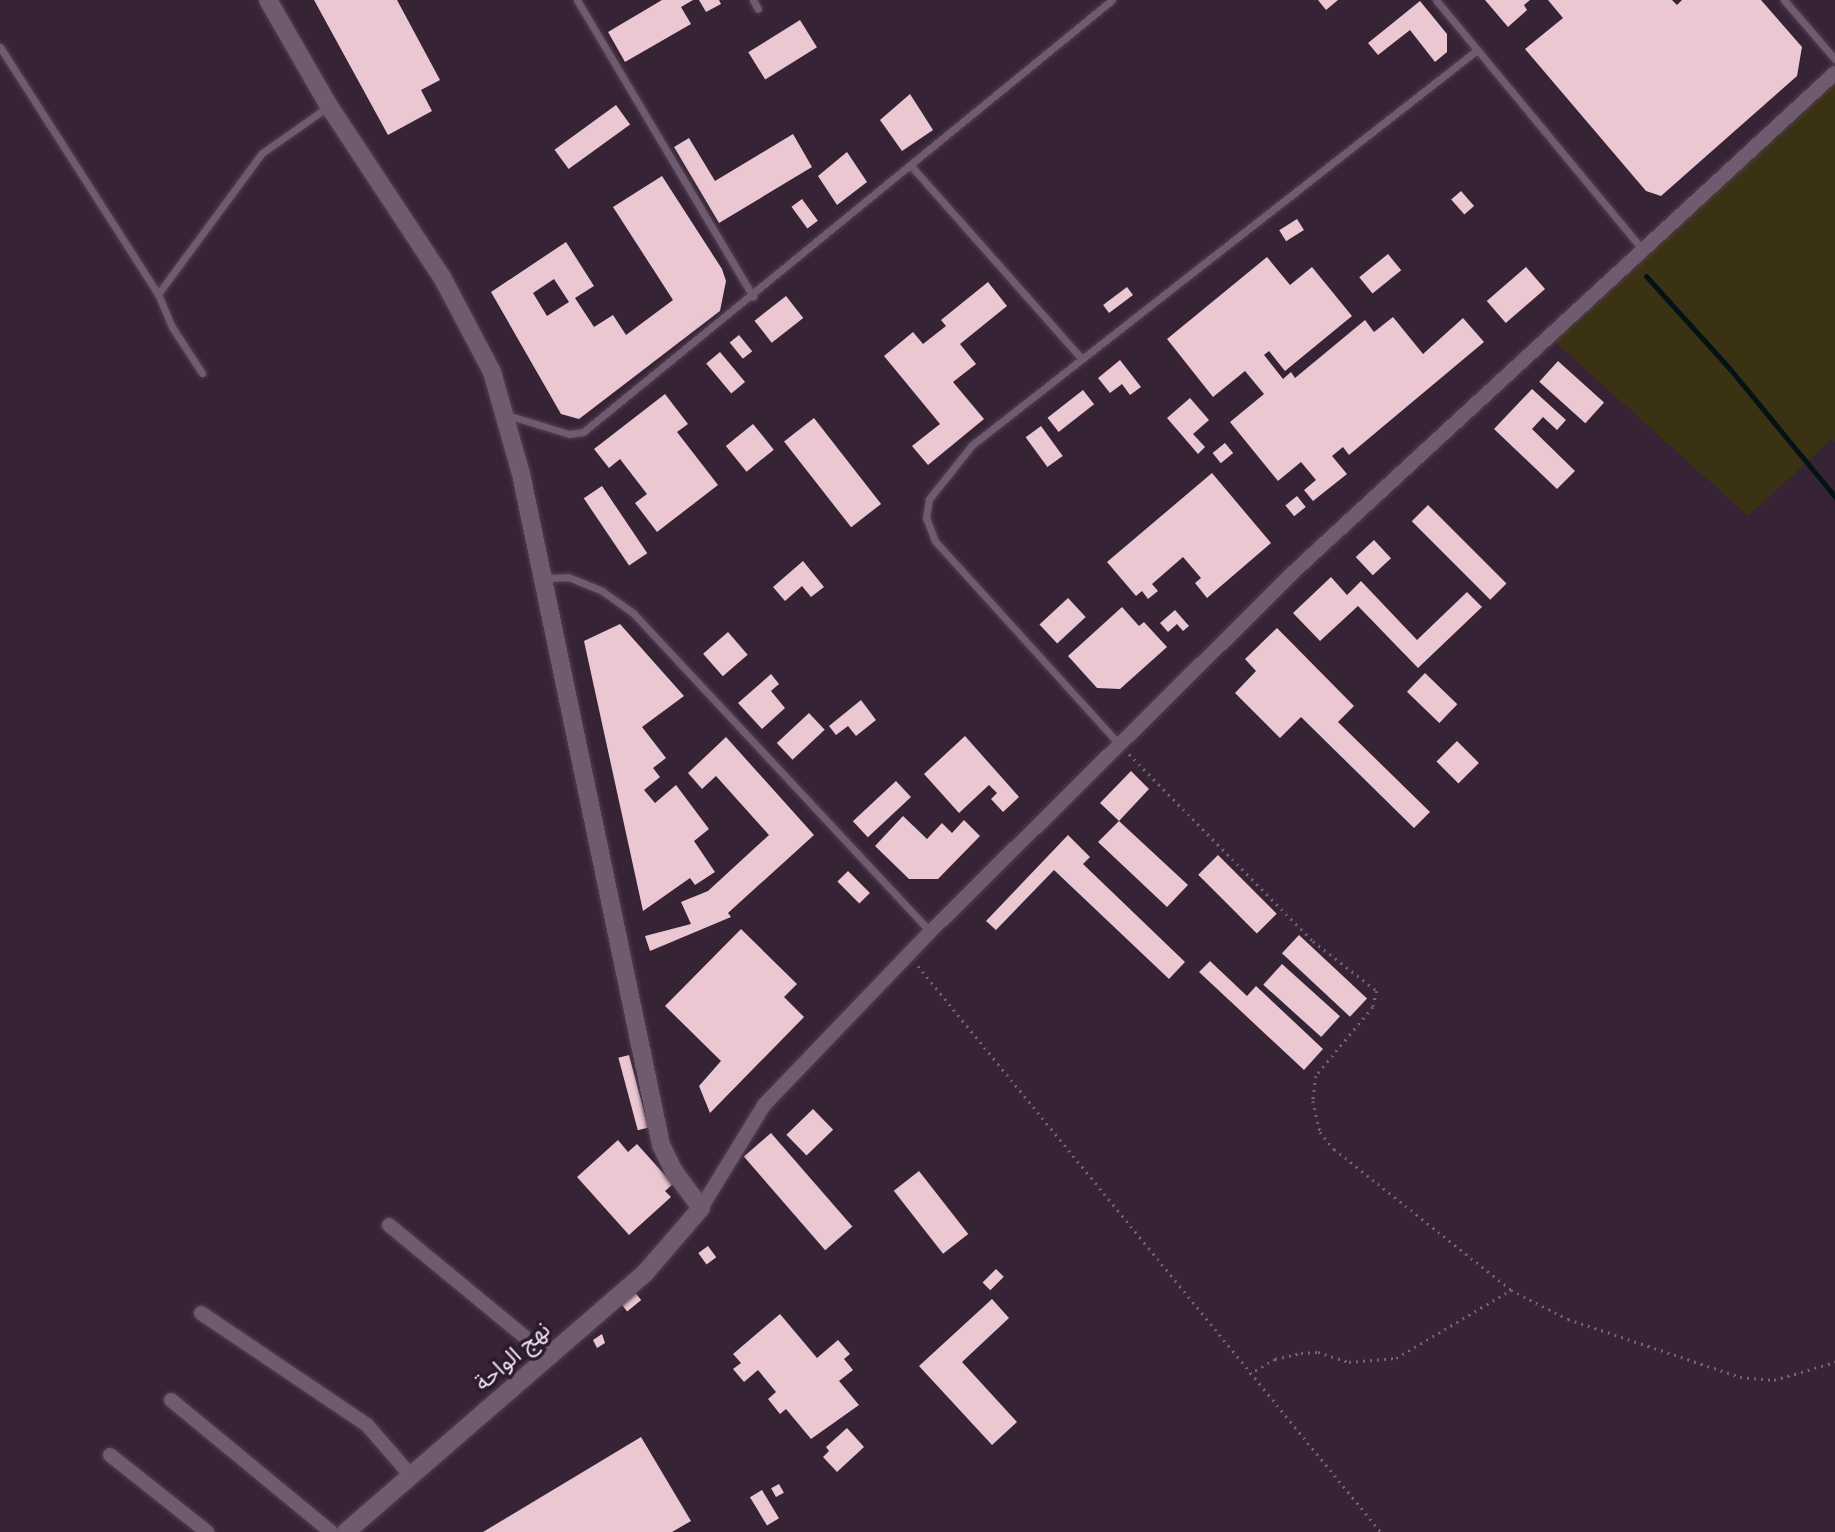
<!DOCTYPE html>
<html>
<head>
<meta charset="utf-8">
<style>
	body { margin:0 }
	#map { position:relative; width:1835px; height:1532px; overflow:hidden; background:#362336; font-family:"Space Grotesk","Noto Sans Arabic",sans-serif }
	div>[style] { position:absolute }
	[style*='--x'] { left:calc(var(--x)*1px); top:calc(var(--y)*1px); width:calc(var(--w)*1px); rotate:calc(var(--a)*1deg) }
	.sand>* { inset:0; background:#3a3212 }
	.stream>* { height:5px; margin:-2.5px; padding:0 2.5px; transform-origin:2.5px; border-radius:2.5px; background:#031315 }
	.building>* { inset:0; background:#ebc7d2; transform-origin:0 0 }
	.path>* { height:2.5px; margin-top:-1.25px; transform-origin:0; background:repeating-linear-gradient(90deg,#736273 0 2px,transparent 0 7px) }
	.roads { filter:drop-shadow(0 0 2px #504050) drop-shadow(0 0 2px #504050) }
	.service>* { height:7px; margin:-3.5px; padding:0 3.5px; transform-origin:3.5px; border-radius:3.5px; background:#6f5a6f }
	.minor>* { height:14px; margin:-7px; padding:0 7px; transform-origin:7px; border-radius:7px; background:#6f5a6f }
	.tertiary>* { height:18px; margin:-9px; padding:0 9px; transform-origin:9px; border-radius:9px; background:#6f5a6f }
	span { translate:-50% -50%; white-space:nowrap; text-align:center; line-height:1.15; -webkit-text-stroke:7px #2c1a2c; paint-order:stroke }
	.street-label { font-size:23px; color:#f1e4f0 }
</style>
</head>
<body>
<div id="map">
	<div class="sand">
		<div style="clip-path:polygon(1835px 66px,1835px 442px,1832px 439px,1748px 516px,1544px 332px)"></div>
	</div>
	<div class="stream">
		<div style="--x:1646;--y:276;--w:125;--a:47.9"></div>
		<div style="--x:1730;--y:369;--w:166;--a:50.6"></div>
	</div>
	<div class="building">
		<div style="clip-path:polygon(314px 0,397px 0,440px 80px,421px 90px,432px 111px,388px 135px)"></div>
		<div style="clip-path:polygon(662px 0,693px 0,681px 7px,691px 24px,625px 62px,608px 32px)"></div>
		<div style="clip-path:polygon(699px 0,719px 0,721px 4px,706px 12px)"></div>
		<div style="clip-path:polygon(1318px 0,1338px 0,1326px 10px)"></div>
		<div style="clip-path:polygon(1485px 0,1530px 0,1524px 5px,1527px 10px,1508px 27px)"></div>
		<div style="clip-path:polygon(1548px 0,1672px 0,1677px 5px,1682px 0,1761px 0,1802px 47px,1797px 76px,1661px 196px,1646px 191px,1525px 49px,1563px 18px)"></div>
		<div style="clip-path:polygon(1420px 1px,1447px 34px,1447px 52px,1435px 62px,1410px 30px,1378px 55px,1368px 43px)"></div>
		<div style="left:800px;top:20px;width:32px;height:61px;rotate:58deg"></div>
		<div style="clip-path:polygon(910px 94px,933px 130px,902px 151px,880px 120px)"></div>
		<div style="left:616px;top:105px;width:24px;height:76px;rotate:54deg"></div>
		<div style="clip-path:polygon(793px 134px,812px 167px,719px 223px,674px 147px,689px 138px,715px 181px)"></div>
		<div style="clip-path:polygon(847px 152px,867px 182px,837px 205px,818px 176px)"></div>
		<div style="clip-path:polygon(evenodd,662px 176px,722px 269px,726px 281px,720px 311px,579px 419px,561px 414px,491px 292px,566px 242px,594px 286px,575px 298px,594px 327px,613px 315px,626px 335px,673px 300px,613px 207px,662px 176px,554px 279px,569px 302px,547px 316px,533px 293px,554px 279px)"></div>
		<div style="left:1461px;top:191px;width:20px;height:13px;rotate:49deg"></div>
		<div style="left:802px;top:199px;width:27px;height:13px;rotate:54deg"></div>
		<div style="left:1297px;top:219px;width:13px;height:21px;rotate:58deg"></div>
		<div style="left:1388px;top:254px;width:21px;height:37px;rotate:51deg"></div>
		<div style="clip-path:polygon(1267px 257px,1290px 285px,1312px 267px,1352px 316px,1285px 371px,1269px 351px,1264px 355px,1283px 379px,1291px 372px,1295px 378px,1365px 320px,1374px 332px,1393px 317px,1423px 354px,1463px 318px,1484px 342px,1349px 455px,1343px 447px,1332px 456px,1347px 474px,1313px 501px,1304px 490px,1316px 480px,1301px 462px,1278px 481px,1230px 422px,1264px 394px,1245px 371px,1213px 397px,1167px 339px)"></div>
		<div style="left:1526px;top:267px;width:29px;height:52px;rotate:49deg"></div>
		<div style="clip-path:polygon(988px 282px,1007px 306px,960px 344px,976px 364px,953px 382px,984px 419px,928px 465px,912px 446px,940px 424px,884px 356px,913px 332px,923px 344px,946px 326px,941px 320px)"></div>
		<div style="left:1127px;top:287px;width:10px;height:30px;rotate:53deg"></div>
		<div style="left:786px;top:296px;width:28px;height:40px;rotate:52deg"></div>
		<div style="left:739px;top:335px;width:21px;height:12px;rotate:51deg"></div>
		<div style="left:720px;top:352px;width:39px;height:18px;rotate:50deg"></div>
		<div style="clip-path:polygon(1120px 360px,1141px 387px,1130px 395px,1122px 384px,1110px 393px,1098px 378px)"></div>
		<div style="left:1558px;top:361px;width:62px;height:28px;rotate:42deg"></div>
		<div style="clip-path:polygon(1532px 389px,1566px 420px,1557px 430px,1543px 417px,1532px 429px,1575px 471px,1557px 489px,1494px 429px)"></div>
		<div style="left:1083px;top:390px;width:18px;height:45px;rotate:52deg"></div>
		<div style="clip-path:polygon(665px 394px,688px 424px,677px 432px,718px 485px,657px 532px,635px 503px,647px 494px,620px 459px,609px 468px,594px 449px)"></div>
		<div style="clip-path:polygon(1190px 398px,1209px 420px,1193px 434px,1205px 447px,1198px 454px,1167px 418px)"></div>
		<div style="left:814px;top:418px;width:109px;height:38px;rotate:52deg"></div>
		<div style="left:753px;top:424px;width:33px;height:35px;rotate:51deg"></div>
		<div style="left:1041px;top:426px;width:37px;height:19px;rotate:54deg"></div>
		<div style="left:1225px;top:443px;width:13px;height:16px;rotate:51deg"></div>
		<div style="clip-path:polygon(1212px 473px,1271px 543px,1207px 598px,1195px 583px,1201px 578px,1183px 557px,1152px 584px,1158px 591px,1148px 599px,1142px 591px,1136px 596px,1107px 562px)"></div>
		<div style="left:602px;top:486px;width:81px;height:22px;rotate:56deg"></div>
		<div style="left:1297px;top:496px;width:14px;height:15px;rotate:51deg"></div>
		<div style="left:1428px;top:505px;width:111px;height:23px;rotate:45deg"></div>
		<div style="left:1374px;top:540px;width:25px;height:25px;rotate:47deg"></div>
		<div style="clip-path:polygon(803px 561px,824px 587px,811px 597px,802px 586px,785px 601px,773px 587px)"></div>
		<div style="clip-path:polygon(1331px 577px,1347px 595px,1361px 581px,1417px 640px,1467px 592px,1482px 607px,1418px 668px,1358px 606px,1320px 641px,1293px 613px)"></div>
		<div style="left:1068px;top:598px;width:26px;height:39px;rotate:47deg"></div>
		<div style="clip-path:polygon(1122px 607px,1139px 626px,1144px 622px,1167px 647px,1120px 689px,1097px 688px,1068px 656px)"></div>
		<div style="clip-path:polygon(1175px 610px,1189px 626px,1183px 631px,1177px 624px,1168px 632px,1160px 623px)"></div>
		<div style="clip-path:polygon(620px 624px,684px 696px,642px 727px,666px 758px,653px 768px,660px 777px,644px 790px,655px 803px,676px 785px,709px 829px,694px 841px,715px 872px,695px 885px,690px 878px,643px 911px,584px 641px)"></div>
		<div style="clip-path:polygon(1277px 628px,1354px 706px,1338px 722px,1430px 812px,1414px 828px,1301px 717px,1280px 738px,1235px 693px,1256px 671px,1245px 659px)"></div>
		<div style="left:728px;top:632px;width:30px;height:33px;rotate:49deg"></div>
		<div style="left:1425px;top:673px;width:45px;height:26px;rotate:44deg"></div>
		<div style="clip-path:polygon(771px 674px,779px 684px,771px 691px,785px 708px,762px 729px,738px 703px)"></div>
		<div style="clip-path:polygon(861px 700px,876px 720px,856px 736px,848px 726px,836px 735px,829px 726px)"></div>
		<div style="left:809px;top:713px;width:23px;height:44px;rotate:47deg"></div>
		<div style="clip-path:polygon(965px 736px,1019px 797px,1003px 812px,991px 799px,997px 793px,989px 785px,959px 813px,924px 774px)"></div>
		<div style="clip-path:polygon(726px 737px,814px 835px,728px 913px,731px 917px,650px 951px,645px 936px,691px 924px,681px 902px,708px 891px,769px 835px,716px 776px,702px 789px,688px 773px)"></div>
		<div style="left:1457px;top:741px;width:31px;height:29px;rotate:45deg"></div>
		<div style="clip-path:polygon(1131px 771px,1149px 789px,1119px 821px,1188px 885px,1167px 907px,1098px 842px,1119px 821px,1100px 803px)"></div>
		<div style="left:896px;top:781px;width:22px;height:59px;rotate:47deg"></div>
		<div style="clip-path:polygon(903px 816px,927px 839px,942px 823px,952px 833px,964px 820px,980px 836px,938px 879px,909px 879px,875px 846px)"></div>
		<div style="clip-path:polygon(1068px 835px,1090px 857px,1083px 864px,1185px 962px,1169px 979px,1054px 870px,996px 930px,986px 921px)"></div>
		<div style="left:1218px;top:855px;width:83px;height:28px;rotate:45deg"></div>
		<div style="left:848px;top:871px;width:31px;height:15px;rotate:45deg"></div>
		<div style="clip-path:polygon(741px 929px,797px 984px,784px 997px,804px 1017px,710px 1113px,699px 1086px,721px 1061px,665px 1006px)"></div>
		<div style="left:1299px;top:935px;width:93px;height:25px;rotate:43deg"></div>
		<div style="clip-path:polygon(1210px 961px,1247px 996px,1256px 986px,1323px 1049px,1304px 1070px,1199px 972px)"></div>
		<div style="left:1282px;top:964px;width:78px;height:28px;rotate:42deg"></div>
		<div style="left:629px;top:1055px;width:75px;height:11px;rotate:75deg"></div>
		<div style="left:813px;top:1109px;width:29px;height:37px;rotate:46deg"></div>
		<div style="left:771px;top:1133px;width:124px;height:36px;rotate:49deg"></div>
		<div style="clip-path:polygon(618px 1140px,628px 1152px,637px 1144px,673px 1184px,665px 1191px,671px 1197px,629px 1235px,577px 1177px)"></div>
		<div style="left:919px;top:1171px;width:80px;height:32px;rotate:52deg"></div>
		<div style="left:708px;top:1246px;width:14px;height:12px;rotate:54deg"></div>
		<div style="left:996px;top:1269px;width:11px;height:19px;rotate:45deg"></div>
		<div style="left:633px;top:1290px;width:13px;height:18px;rotate:51deg"></div>
		<div style="clip-path:polygon(992px 1299px,1009px 1318px,962px 1362px,1017px 1422px,992px 1445px,919px 1366px)"></div>
		<div style="clip-path:polygon(780px 1314px,817px 1358px,838px 1340px,850px 1354px,844px 1359px,853px 1370px,839px 1381px,859px 1405px,811px 1439px,786px 1409px,780px 1414px,768px 1399px,776px 1392px,758px 1370px,744px 1382px,733px 1369px,741px 1363px,733px 1354px)"></div>
		<div style="clip-path:polygon(602px 1334px,605px 1343px,597px 1348px,593px 1340px)"></div>
		<div style="clip-path:polygon(847px 1428px,864px 1447px,837px 1472px,823px 1457px,829px 1451px,826px 1447px)"></div>
		<div style="clip-path:polygon(641px 1437px,691px 1521px,672px 1532px,483px 1532px)"></div>
		<div style="left:779px;top:1484px;width:10px;height:9px;rotate:61deg"></div>
		<div style="left:762px;top:1490px;width:33px;height:14px;rotate:59deg"></div>
	</div>
	<div class="path">
		<div style="--x:1129;--y:754;--w:262;--a:45.5"></div>
		<div style="--x:1313;--y:941;--w:81;--a:38"></div>
		<div style="--x:1377;--y:991;--w:16;--a:104"></div>
		<div style="--x:1373;--y:1007;--w:89;--a:129.6"></div>
		<div style="--x:1316;--y:1076;--w:25;--a:97"></div>
		<div style="--x:1313;--y:1101;--w:32;--a:77"></div>
		<div style="--x:1320;--y:1132;--w:22;--a:51"></div>
		<div style="--x:1334;--y:1149;--w:226;--a:38.5"></div>
		<div style="--x:1511;--y:1290;--w:64;--a:27"></div>
		<div style="--x:1568;--y:1319;--w:182;--a:18.6"></div>
		<div style="--x:1740;--y:1377;--w:34;--a:5"></div>
		<div style="--x:1774;--y:1380;--w:64;--a:-16.4"></div>
		<div style="--x:918;--y:966;--w:731;--a:50.72"></div>
		<div style="--x:1249;--y:1374;--w:30;--a:-30"></div>
		<div style="--x:1275;--y:1359;--w:27;--a:-13"></div>
		<div style="--x:1301;--y:1353;--w:17;--a:-3"></div>
		<div style="--x:1318;--y:1352;--w:33;--a:18"></div>
		<div style="--x:1349;--y:1362;--w:47;--a:-4.9"></div>
		<div style="--x:1396;--y:1358;--w:134;--a:-30.6"></div>
	</div>
	<div class="roads">
		<div class="service">
			<div style="--x:577;--y:0;--w:345;--a:59.3"></div>
			<div style="--x:753;--y:0;--w:10;--a:61"></div>
			<div style="--x:1436;--y:0;--w:322;--a:50.4"></div>
			<div style="--x:1784;--y:0;--w:78;--a:49.2"></div>
			<div style="--x:0;--y:47;--w:293;--a:57.4"></div>
			<div style="--x:158;--y:294;--w:36;--a:67"></div>
			<div style="--x:172;--y:327;--w:55;--a:56.9"></div>
			<div style="--x:912;--y:167;--w:254;--a:48.5"></div>
			<div style="--x:158;--y:294;--w:175;--a:-53.6"></div>
			<div style="--x:262;--y:153;--w:82;--a:-35"></div>
			<div style="--x:507;--y:415;--w:65;--a:17"></div>
			<div style="--x:569;--y:434;--w:14;--a:-8"></div>
			<div style="--x:583;--y:432;--w:683;--a:-39.24"></div>
			<div style="--x:544;--y:578;--w:24;--a:-2"></div>
			<div style="--x:568;--y:577;--w:37;--a:22"></div>
			<div style="--x:602;--y:591;--w:38;--a:35"></div>
			<div style="--x:633;--y:613;--w:436;--a:47"></div>
			<div style="--x:1119;--y:744;--w:274;--a:-132.2"></div>
			<div style="--x:935;--y:541;--w:25;--a:-111"></div>
			<div style="--x:926;--y:518;--w:19;--a:-81"></div>
			<div style="--x:929;--y:499;--w:69;--a:-51.5"></div>
			<div style="--x:972;--y:445;--w:641;--a:-38.03"></div>
		</div>
		<div class="minor">
			<div style="--x:701;--y:1208;--w:121;--a:-58.5"></div>
			<div style="--x:764;--y:1105;--w:240;--a:-46.2"></div>
			<div style="--x:930;--y:932;--w:522;--a:-44.69"></div>
			<div style="--x:1301;--y:565;--w:726;--a:-42.66"></div>
			<div style="--x:389;--y:1225;--w:207;--a:39.5"></div>
			<div style="--x:201;--y:1313;--w:200;--a:34"></div>
			<div style="--x:367;--y:1425;--w:69;--a:49.1"></div>
			<div style="--x:171;--y:1400;--w:207;--a:39.5"></div>
			<div style="--x:110;--y:1455;--w:124;--a:38.4"></div>
		</div>
		<div class="tertiary">
			<div style="--x:268;--y:0;--w:122;--a:60.1"></div>
			<div style="--x:329;--y:106;--w:207;--a:56.6"></div>
			<div style="--x:443;--y:279;--w:105;--a:62.2"></div>
			<div style="--x:492;--y:372;--w:106;--a:74.1"></div>
			<div style="--x:521;--y:474;--w:685;--a:78.21"></div>
			<div style="--x:661;--y:1145;--w:28;--a:64"></div>
			<div style="--x:673;--y:1170;--w:47;--a:53.6"></div>
			<div style="--x:701;--y:1208;--w:86;--a:130.7"></div>
			<div style="--x:645;--y:1273;--w:396;--a:139.1"></div>
		</div>
	</div>
	<div class="street-label">
		<span style="left:512px;top:1356px;rotate:-41deg">نهج الواحة</span>
	</div>
</div>
</body>
</html>
